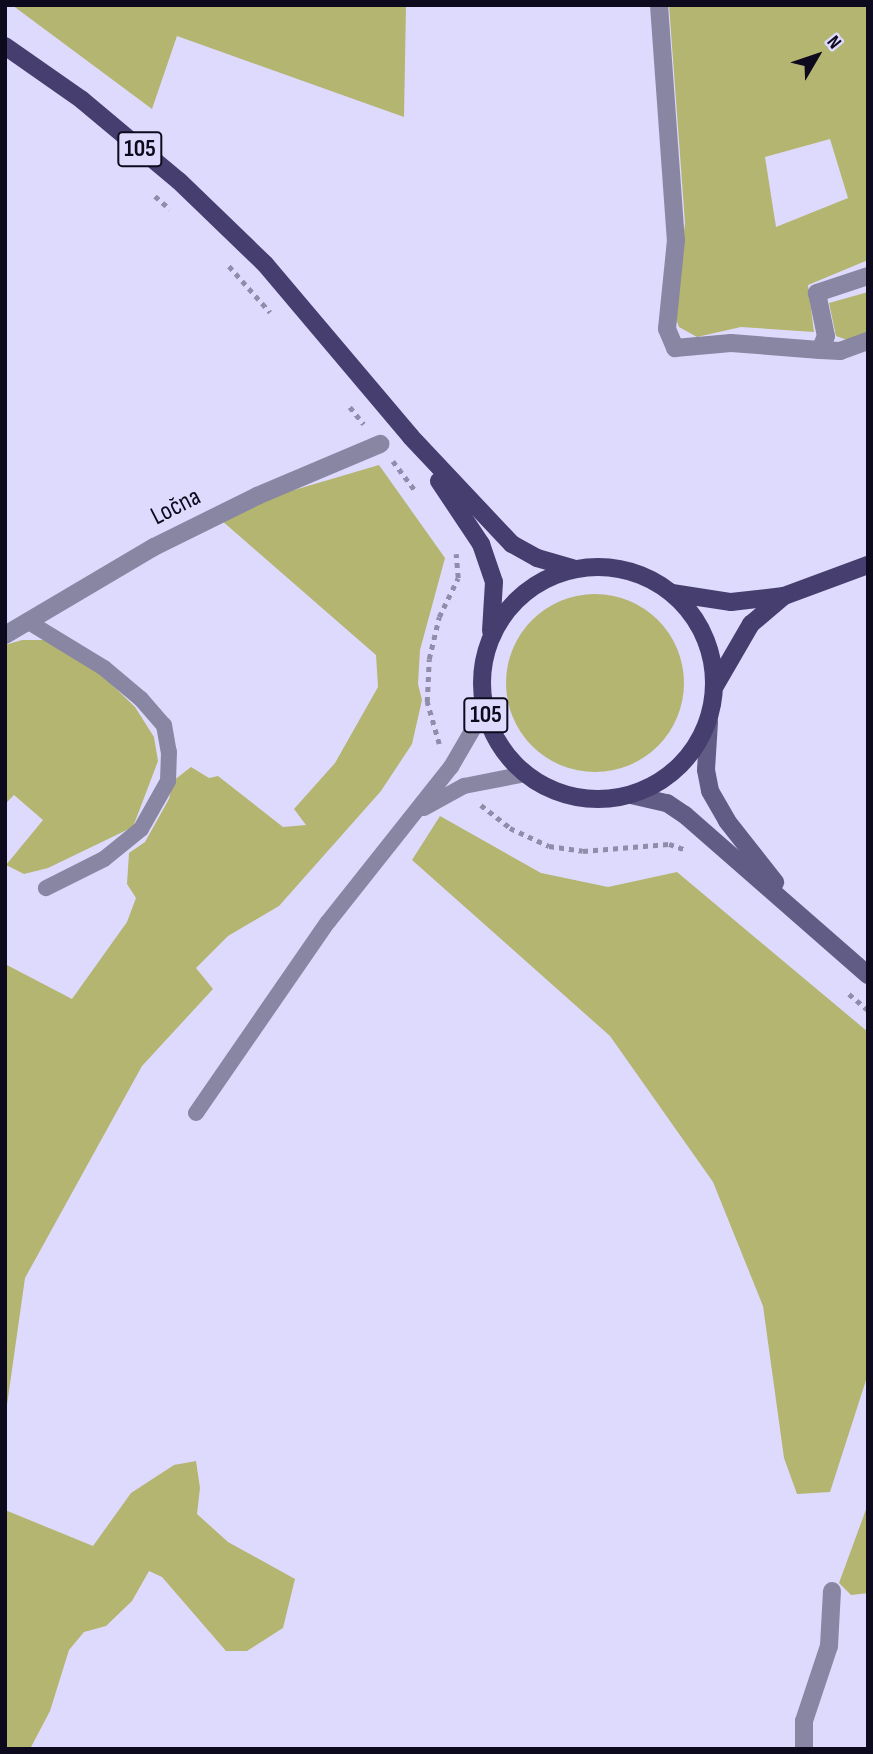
<!DOCTYPE html>
<html>
<head>
<meta charset="utf-8">
<style>
	body { margin:0 }
	#map { position:relative; width:873px; height:1754px; overflow:hidden; background:#dedafe; font-family:"Sofia Sans Condensed",sans-serif }
	div>[style] { position:absolute }
	[style*='--x'] { left:calc(var(--x)*1px); top:calc(var(--y)*1px); width:calc(var(--w)*1px); rotate:calc(var(--a)*1deg) }
	.green>* { inset:0; background:#b3b570 }
	.round { border-radius:50% }
	.path>* { height:4.5px; margin-top:-2.25px; transform-origin:0; background:repeating-linear-gradient(90deg,#908caa 0 5px,transparent 0 10px) }
	.lane>* { height:16px; margin:-8px; padding:0 8px; transform-origin:8px; border-radius:8px; background:#8986a3 }
	.street>* { height:18px; margin:-9px; padding:0 9px; transform-origin:9px; border-radius:9px; background:#8986a3 }
	.secondary>* { height:18px; margin:-9px; padding:0 9px; transform-origin:9px; border-radius:9px; background:#615c85 }
	.primary>* { height:18px; margin:-9px; padding:0 9px; transform-origin:9px; border-radius:9px; background:#463e6f }
	.primary>.ring { margin:-9px; padding:0; box-sizing:content-box; background:none; border:18px solid #463e6f; border-radius:50% }
	span { translate:-50% -50%; white-space:nowrap; text-align:center; line-height:1.15; -webkit-text-stroke:5px #dedafe; paint-order:stroke }
	.shield-label span { padding:2px 5px; background:#dedafe; border:2px solid; border-radius:5px; -webkit-text-stroke-width:0 }
	.shield-label { font-size:24px; color:#0e0a1e; font-weight:700 }
	.street-label { font-size:26px; color:#0e0a1e }
	.frame { position:absolute; inset:0; border:7px solid #0e0a1e; pointer-events:none }
	.north { position:absolute; left:782px; top:21px; width:70px; height:70px; -webkit-text-stroke:5px #dedafe; paint-order:stroke; rotate:51deg; font-size:19px; font-weight:700; line-height:28px; text-align:center; color:#0e0a1e }
	.north::after { content:''; display:block; margin:auto; width:24px; height:32px; background:#0e0a1e; clip-path:polygon(50% 0,100% 100%,50% 72%,0 100%) }
</style>
</head>
<body>
<div id="map">
	<div class="green">
		<div style="clip-path:polygon(12px 5px,406px 5px,404px 117px,177px 36px,152px 109px)"></div>
		<div style="clip-path:polygon(evenodd,669px 5px,868px 5px,868px 260px,808px 285px,814px 332px,741px 327px,697px 337px,679px 327px,675px 316px,685px 223px,669px 5px,830px 139px,848px 198px,776px 227px,765px 157px,830px 139px)"></div>
		<div style="clip-path:polygon(868px 292px,868px 336px,850px 341px,836px 336px,829px 303px)"></div>
		<div style="clip-path:polygon(379px 465px,445px 558px,420px 650px,418px 684px,422px 700px,412px 744px,381px 791px,279px 906px,228px 936px,196px 968px,213px 989px,142px 1066px,25px 1278px,7px 1405px,5px 964px,72px 999px,127px 922px,136px 898px,127px 884px,129px 853px,145px 842px,169px 799px,173px 781px,191px 767px,209px 778px,218px 776px,283px 827px,306px 825px,294px 809px,335px 763px,378px 687px,376px 655px,221px 520px,267px 498px)"></div>
		<div class="round" style="left:506px;top:594px;width:178px;height:178px"></div>
		<div style="clip-path:polygon(22px 640px,45px 640px,81px 659px,109px 682px,135px 707px,154px 737px,158px 761px,133px 827px,48px 868px,24px 874px,6px 865px,43px 820px,14px 795px,5px 804px,5px 645px)"></div>
		<div style="clip-path:polygon(440px 816px,541px 873px,608px 887px,677px 872px,868px 1032px,868px 1374px,830px 1492px,797px 1494px,784px 1458px,763px 1306px,713px 1182px,610px 1036px,412px 860px)"></div>
		<div style="clip-path:polygon(196px 1461px,200px 1488px,197px 1514px,228px 1542px,295px 1579px,283px 1628px,247px 1651px,226px 1651px,162px 1577px,149px 1571px,132px 1601px,106px 1626px,84px 1632px,69px 1650px,50px 1711px,30px 1749px,5px 1749px,5px 1510px,93px 1546px,131px 1493px,174px 1465px)"></div>
		<div style="clip-path:polygon(868px 1504px,868px 1593px,851px 1595px,839px 1583px)"></div>
	</div>
	<div class="path">
		<div style="--x:155;--y:196;--w:20;--a:41"></div>
		<div style="--x:229;--y:266;--w:62;--a:48.3"></div>
		<div style="--x:350;--y:407;--w:22;--a:51"></div>
		<div style="--x:393;--y:461;--w:38;--a:53"></div>
		<div style="--x:439;--y:744;--w:44;--a:-105.9"></div>
		<div style="--x:427;--y:702;--w:43;--a:-87.3"></div>
		<div style="--x:429;--y:659;--w:43;--a:-76.6"></div>
		<div style="--x:439;--y:617;--w:43;--a:-64"></div>
		<div style="--x:458;--y:578;--w:24;--a:-95"></div>
		<div style="--x:481;--y:805;--w:37;--a:38"></div>
		<div style="--x:510;--y:828;--w:43;--a:24.8"></div>
		<div style="--x:549;--y:846;--w:34;--a:8"></div>
		<div style="--x:583;--y:851;--w:86;--a:-4.7"></div>
		<div style="--x:669;--y:844;--w:18;--a:19"></div>
		<div style="--x:849;--y:994;--w:25;--a:40"></div>
	</div>
	<div class="lane">
		<div style="--x:27;--y:621;--w:90;--a:31.4"></div>
		<div style="--x:104;--y:668;--w:48;--a:40"></div>
		<div style="--x:141;--y:699;--w:35;--a:49"></div>
		<div style="--x:164;--y:725;--w:27;--a:80"></div>
		<div style="--x:169;--y:752;--w:29;--a:92"></div>
		<div style="--x:168;--y:781;--w:55;--a:119.4"></div>
		<div style="--x:141;--y:829;--w:48;--a:141"></div>
		<div style="--x:104;--y:859;--w:65;--a:153.4"></div>
		<div style="--x:424;--y:808;--w:46;--a:-28.8"></div>
		<div style="--x:464;--y:786;--w:62;--a:-11.1"></div>
		<div style="--x:196;--y:1113;--w:232;--a:-55.4"></div>
		<div style="--x:328;--y:922;--w:198;--a:-51.6"></div>
		<div style="--x:451;--y:767;--w:66;--a:-59.9"></div>
	</div>
	<div class="street">
		<div style="--x:659;--y:5;--w:236;--a:85.9"></div>
		<div style="--x:676;--y:240;--w:89;--a:95.8"></div>
		<div style="--x:667;--y:329;--w:21;--a:67"></div>
		<div style="--x:675;--y:348;--w:56;--a:-5.1"></div>
		<div style="--x:731;--y:343;--w:89;--a:4.5"></div>
		<div style="--x:868;--y:276;--w:54;--a:161.6"></div>
		<div style="--x:817;--y:293;--w:44;--a:78.2"></div>
		<div style="--x:826;--y:336;--w:15;--a:113"></div>
		<div style="--x:820;--y:350;--w:20;--a:3"></div>
		<div style="--x:840;--y:351;--w:30;--a:-20"></div>
		<div style="--x:5;--y:635;--w:173;--a:-30.6"></div>
		<div style="--x:154;--y:547;--w:115;--a:-26.3"></div>
		<div style="--x:257;--y:496;--w:134;--a:-22.9"></div>
		<div style="--x:804;--y:1749;--w:28;--a:-90"></div>
		<div style="--x:804;--y:1721;--w:79;--a:-71.6"></div>
		<div style="--x:829;--y:1646;--w:55;--a:-86.9"></div>
	</div>
	<div class="secondary">
		<div style="--x:709;--y:722;--w:48;--a:93.6"></div>
		<div style="--x:706;--y:770;--w:21;--a:79"></div>
		<div style="--x:710;--y:791;--w:34;--a:60"></div>
		<div style="--x:727;--y:821;--w:78;--a:51.8"></div>
		<div style="--x:631;--y:795;--w:37;--a:13"></div>
		<div style="--x:667;--y:803;--w:22;--a:34"></div>
		<div style="--x:685;--y:815;--w:243;--a:41.2"></div>
	</div>
	<div class="primary">
		<div style="--x:5;--y:46;--w:94;--a:35"></div>
		<div style="--x:82;--y:100;--w:126;--a:39.9"></div>
		<div style="--x:179;--y:181;--w:120;--a:44"></div>
		<div style="--x:265;--y:264;--w:226;--a:49.8"></div>
		<div style="--x:411;--y:437;--w:147;--a:46.7"></div>
		<div style="--x:512;--y:544;--w:29;--a:29"></div>
		<div style="--x:537;--y:558;--w:37;--a:16"></div>
		<div style="--x:439;--y:481;--w:76;--a:56.3"></div>
		<div style="--x:481;--y:544;--w:40;--a:71.1"></div>
		<div style="--x:494;--y:582;--w:49;--a:93.5"></div>
		<div class="ring" style="left:482px;top:567px;width:214px;height:214px"></div>
		<div style="--x:672;--y:593;--w:60;--a:8.7"></div>
		<div style="--x:731;--y:602;--w:53;--a:-6.5"></div>
		<div style="--x:784;--y:596;--w:90;--a:-20.3"></div>
		<div style="--x:715;--y:686;--w:72;--a:-59.9"></div>
		<div style="--x:751;--y:624;--w:43;--a:-40.3"></div>
	</div>
	<div class="shield-label">
		<span style="left:140px;top:149px">105</span>
		<span style="left:486px;top:715px">105</span>
	</div>
	<div class="street-label">
		<span style="left:176px;top:507px;rotate:-27deg">Ločna</span>
	</div>
	<div class="frame"></div>
	<div class="north">N</div>
</div>
</body>
</html>
